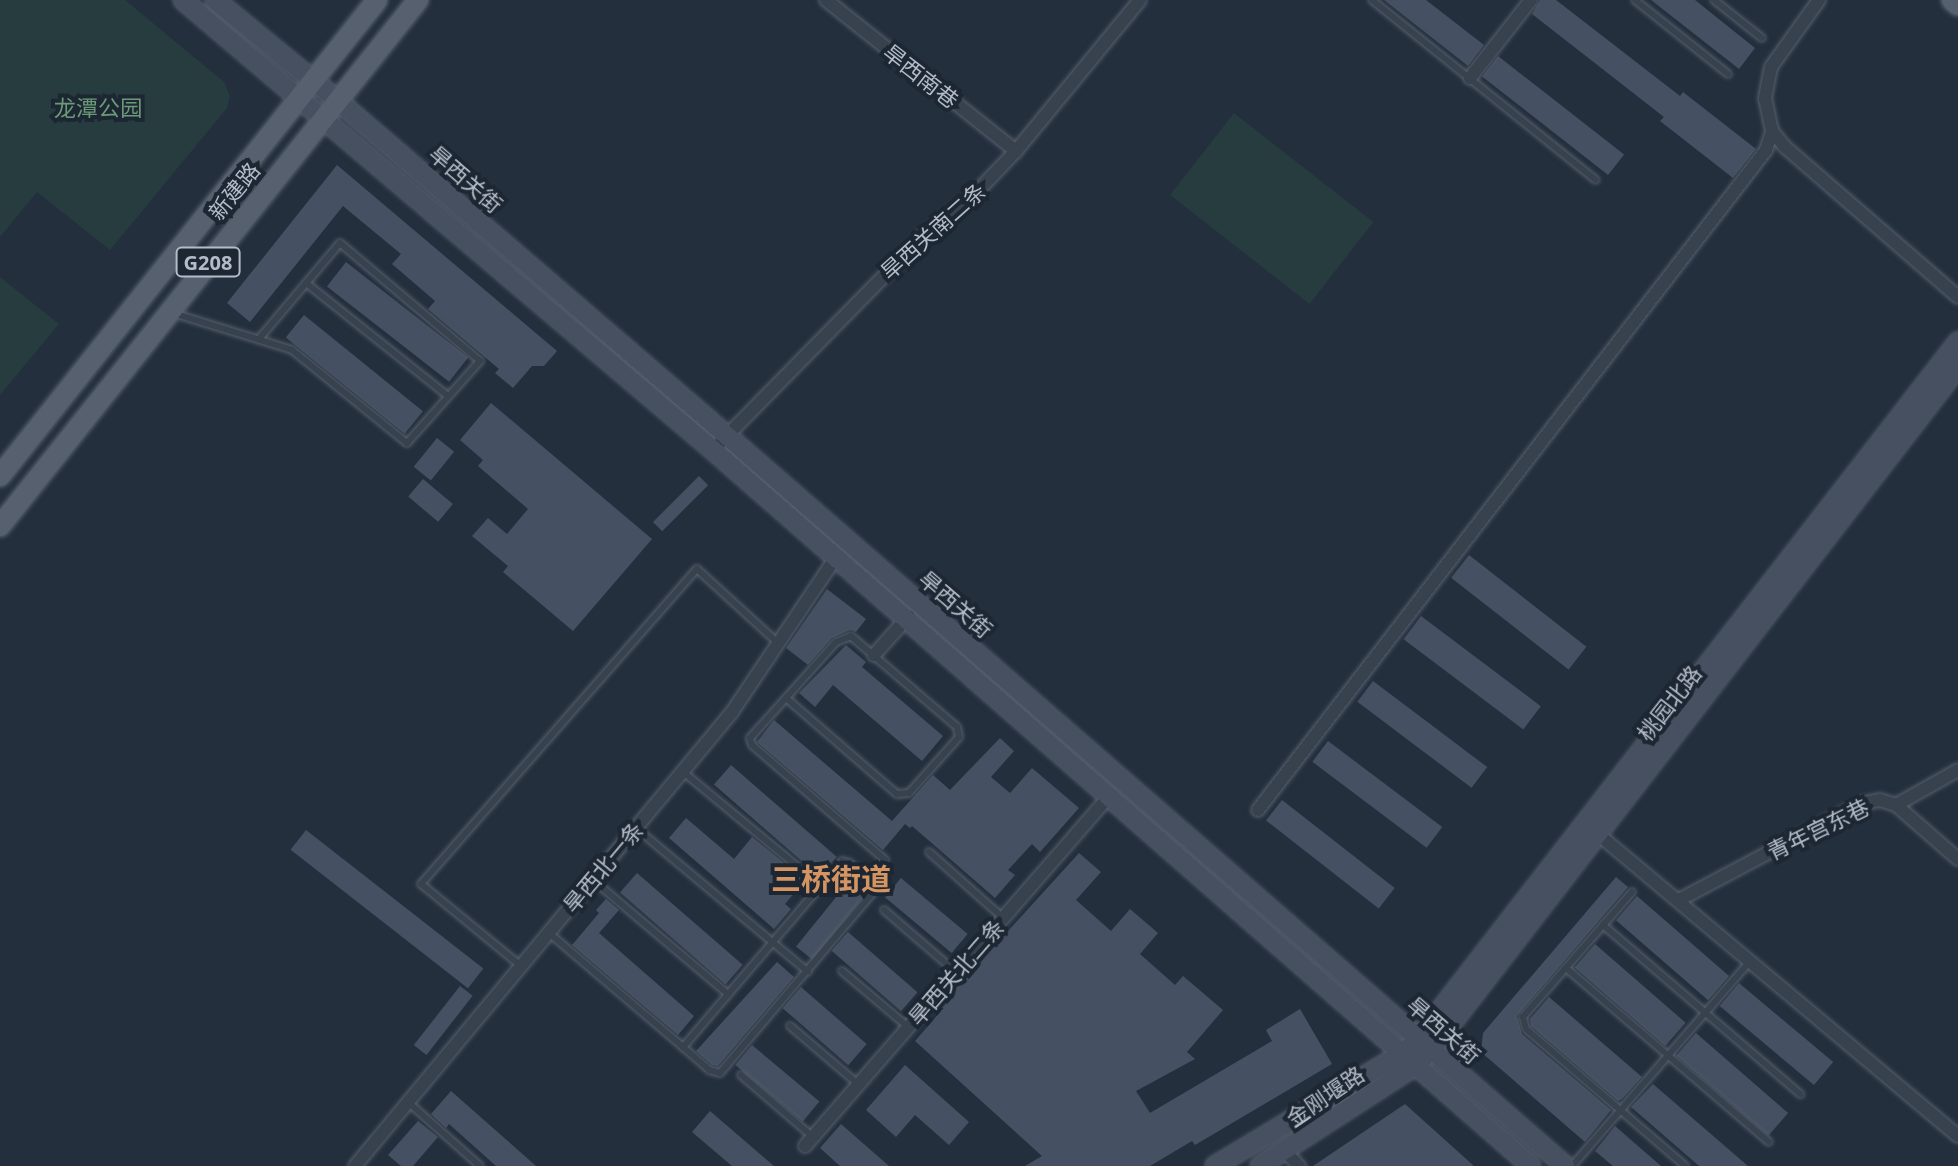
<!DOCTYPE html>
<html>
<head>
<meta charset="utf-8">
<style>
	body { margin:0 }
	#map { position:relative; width:1958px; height:1166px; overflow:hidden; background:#242f3e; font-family:"Noto Sans","Noto Sans SC",sans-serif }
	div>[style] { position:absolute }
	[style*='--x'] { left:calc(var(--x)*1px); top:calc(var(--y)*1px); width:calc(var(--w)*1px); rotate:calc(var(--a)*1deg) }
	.green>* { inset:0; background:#263c3f; transform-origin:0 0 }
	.building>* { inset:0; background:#455162; transform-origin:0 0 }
	.roads { filter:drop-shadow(0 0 2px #565f6c) drop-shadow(0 0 2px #565f6c) }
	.service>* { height:6px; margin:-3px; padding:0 3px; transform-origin:3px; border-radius:3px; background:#38414e }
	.minor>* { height:12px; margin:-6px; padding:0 6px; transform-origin:6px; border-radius:6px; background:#38414e }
	.secondary>* { height:18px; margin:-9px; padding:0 9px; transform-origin:9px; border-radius:9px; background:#465061 }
	.primary>* { height:20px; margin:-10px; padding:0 10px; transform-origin:10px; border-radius:10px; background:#56606e }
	span { translate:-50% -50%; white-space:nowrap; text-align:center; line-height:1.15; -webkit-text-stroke:8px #1d2633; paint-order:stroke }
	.shield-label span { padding:2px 6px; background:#1d2633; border:2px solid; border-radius:6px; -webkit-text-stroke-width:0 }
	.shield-label { font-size:20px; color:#b4bcc9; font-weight:700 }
	.street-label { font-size:22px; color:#b4bcc9 }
	.park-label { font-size:22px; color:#6b9a76 }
	.district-label { font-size:30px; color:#d59563; font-weight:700 }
</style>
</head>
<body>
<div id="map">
	<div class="green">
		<div style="clip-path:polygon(0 0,125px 0,224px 82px,230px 96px,227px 108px,110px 250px,37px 192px,0 237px)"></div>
		<div style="left:1234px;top:113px;width:177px;height:104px;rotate:38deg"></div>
		<div style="clip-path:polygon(0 277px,59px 324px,0 395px)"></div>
	</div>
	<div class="building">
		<div style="clip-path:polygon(1384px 0,1426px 0,1484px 45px,1468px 66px)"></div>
		<div style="clip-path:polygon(1540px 0,1556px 0,1680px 96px,1683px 92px,1756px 149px,1733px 178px,1660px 121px,1664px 117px,1532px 14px)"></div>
		<div style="clip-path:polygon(1651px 0,1695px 0,1755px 48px,1739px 69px)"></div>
		<div style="left:1498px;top:56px;width:160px;height:26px;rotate:38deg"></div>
		<div style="clip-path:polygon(337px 165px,557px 351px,544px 366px,532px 366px,513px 388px,495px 373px,499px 369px,428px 309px,435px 301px,392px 264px,401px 254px,343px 206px,250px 322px,227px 303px)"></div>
		<div style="left:346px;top:262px;width:155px;height:31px;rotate:38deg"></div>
		<div style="left:304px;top:315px;width:153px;height:29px;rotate:39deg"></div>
		<div style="clip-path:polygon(491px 403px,652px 539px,573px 631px,503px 572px,508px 566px,472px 536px,488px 518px,507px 534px,528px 509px,478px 466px,483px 460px,460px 440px)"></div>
		<div style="left:437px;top:438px;width:22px;height:37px;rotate:39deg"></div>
		<div style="left:699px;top:476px;width:13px;height:65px;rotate:45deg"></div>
		<div style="left:423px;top:479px;width:39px;height:23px;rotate:40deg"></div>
		<div style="left:1469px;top:555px;width:149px;height:29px;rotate:38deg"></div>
		<div style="clip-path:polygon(827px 589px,866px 619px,856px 632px,850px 630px,832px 638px,808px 665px,786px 648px)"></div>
		<div style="left:1421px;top:616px;width:150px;height:29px;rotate:37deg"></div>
		<div style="clip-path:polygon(846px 645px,866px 662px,862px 667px,943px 736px,922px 761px,833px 685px,815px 707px,799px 693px)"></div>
		<div style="left:1373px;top:681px;width:143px;height:26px;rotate:37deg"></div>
		<div style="clip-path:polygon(774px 720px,892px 821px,933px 775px,950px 790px,1000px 738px,1014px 751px,991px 777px,1010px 793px,1032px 768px,1079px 808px,1040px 852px,1032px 844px,1008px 870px,1015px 875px,995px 898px,912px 826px,910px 828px,905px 824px,883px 850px,757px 742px)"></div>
		<div style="left:1328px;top:741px;width:143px;height:26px;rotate:37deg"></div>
		<div style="left:731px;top:765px;width:140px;height:26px;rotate:41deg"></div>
		<div style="left:1282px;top:800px;width:143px;height:26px;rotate:38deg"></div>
		<div style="clip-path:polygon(686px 818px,734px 859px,752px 837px,805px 880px,785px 904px,791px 909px,774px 929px,669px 838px)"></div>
		<div style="left:306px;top:830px;width:225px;height:25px;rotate:38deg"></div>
		<div style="clip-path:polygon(1079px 853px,1101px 872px,1076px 900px,1111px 931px,1130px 909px,1158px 933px,1140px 954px,1175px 985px,1183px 976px,1223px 1010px,1187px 1052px,1195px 1059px,1136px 1091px,1150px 1113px,1272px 1041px,1266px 1030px,1300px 1009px,1332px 1064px,1195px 1145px,1192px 1141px,1150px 1166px,1025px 1166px,1042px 1156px,915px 1041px,941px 1011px,938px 1008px)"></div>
		<div style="left:637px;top:873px;width:140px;height:26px;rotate:41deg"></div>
		<div style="left:854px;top:875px;width:21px;height:92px;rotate:39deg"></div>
		<div style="clip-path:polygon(1616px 877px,1628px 887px,1517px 1016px,1522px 1034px,1611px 1110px,1585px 1142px,1481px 1052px,1483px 1033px)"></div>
		<div style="left:901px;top:878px;width:87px;height:25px;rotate:40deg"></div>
		<div style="left:1637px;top:896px;width:122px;height:32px;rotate:41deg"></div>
		<div style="clip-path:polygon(606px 899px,619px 910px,599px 933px,694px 1016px,678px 1035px,572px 945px,599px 913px,596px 910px)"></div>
		<div style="left:848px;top:932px;width:92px;height:25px;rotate:41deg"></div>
		<div style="left:1595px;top:944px;width:120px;height:31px;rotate:41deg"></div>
		<div style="clip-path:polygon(777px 962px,794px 977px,718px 1066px,712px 1065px,696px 1051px)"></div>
		<div style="left:1739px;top:983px;width:123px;height:30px;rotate:40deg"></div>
		<div style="left:460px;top:986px;width:16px;height:75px;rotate:38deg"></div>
		<div style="left:801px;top:987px;width:87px;height:28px;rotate:41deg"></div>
		<div style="clip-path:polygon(1549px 997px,1642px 1077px,1622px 1099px,1618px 1101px,1531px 1026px,1530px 1019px)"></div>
		<div style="left:1696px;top:1033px;width:122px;height:30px;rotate:41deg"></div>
		<div style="left:752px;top:1045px;width:88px;height:26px;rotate:40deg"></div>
		<div style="clip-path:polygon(905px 1065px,969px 1122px,949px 1145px,915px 1115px,896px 1137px,866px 1110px)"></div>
		<div style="clip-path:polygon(1653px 1084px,1748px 1166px,1699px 1166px,1631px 1107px)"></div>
		<div style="clip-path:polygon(451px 1091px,536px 1166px,496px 1166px,449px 1124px,446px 1128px,431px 1114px)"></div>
		<div style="clip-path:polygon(1405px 1104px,1474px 1166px,1313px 1166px)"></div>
		<div style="clip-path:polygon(710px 1111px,774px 1166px,732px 1166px,692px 1132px)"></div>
		<div style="clip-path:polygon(418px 1121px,438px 1137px,413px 1166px,401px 1166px,388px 1155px)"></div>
		<div style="clip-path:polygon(841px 1124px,889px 1166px,840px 1166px,820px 1148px)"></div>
		<div style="clip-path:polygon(1615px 1126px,1661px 1166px,1613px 1166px,1595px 1151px)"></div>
	</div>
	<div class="roads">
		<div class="service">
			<div style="--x:1372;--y:0;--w:287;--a:38.8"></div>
			<div style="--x:1635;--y:0;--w:119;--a:38.5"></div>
			<div style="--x:1714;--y:0;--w:61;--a:38.4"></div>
			<div style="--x:306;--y:283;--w:181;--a:38.5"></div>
			<div style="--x:176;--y:314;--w:121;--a:17.2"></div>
			<div style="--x:292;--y:350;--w:148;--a:39"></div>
			<div style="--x:407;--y:443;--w:110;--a:-48.3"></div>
			<div style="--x:480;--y:361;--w:183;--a:-139.9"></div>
			<div style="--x:340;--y:243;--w:126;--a:130.2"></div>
			<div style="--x:786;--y:698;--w:147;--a:40.9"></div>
			<div style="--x:897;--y:794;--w:12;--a:-5"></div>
			<div style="--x:909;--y:793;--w:75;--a:-48.2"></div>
			<div style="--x:959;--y:737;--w:10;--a:-101"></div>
			<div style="--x:957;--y:727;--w:140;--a:-139.4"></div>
			<div style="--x:851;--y:636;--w:16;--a:158"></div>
			<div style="--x:836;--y:642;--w:75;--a:131.8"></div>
			<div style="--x:786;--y:698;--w:54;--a:132"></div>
			<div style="--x:750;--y:738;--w:7;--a:74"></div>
			<div style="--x:752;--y:745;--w:176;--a:40.8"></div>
			<div style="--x:682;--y:771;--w:180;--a:39.6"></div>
			<div style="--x:636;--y:828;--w:224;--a:39.9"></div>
			<div style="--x:929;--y:852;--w:99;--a:41.7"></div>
			<div style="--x:593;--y:880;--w:177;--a:40.2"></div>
			<div style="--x:1632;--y:892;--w:166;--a:131.1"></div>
			<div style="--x:1523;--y:1017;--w:12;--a:76"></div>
			<div style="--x:1526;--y:1029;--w:210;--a:40.7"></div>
			<div style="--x:884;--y:910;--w:95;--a:40.7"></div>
			<div style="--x:1603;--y:925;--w:260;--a:40.6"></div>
			<div style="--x:549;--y:933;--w:176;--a:40.4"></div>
			<div style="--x:683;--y:1047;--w:35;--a:41"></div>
			<div style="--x:709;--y:1070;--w:11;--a:15"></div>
			<div style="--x:720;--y:1073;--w:244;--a:-49.7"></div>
			<div style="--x:878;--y:887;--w:38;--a:-140"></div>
			<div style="--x:849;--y:863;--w:7;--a:-164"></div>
			<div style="--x:842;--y:861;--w:245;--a:130.5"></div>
			<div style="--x:521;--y:966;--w:129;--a:-140.6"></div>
			<div style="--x:421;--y:884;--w:419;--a:-48.8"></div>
			<div style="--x:697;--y:569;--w:110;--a:42.4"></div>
			<div style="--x:1566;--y:968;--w:267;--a:40.6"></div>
			<div style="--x:842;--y:971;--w:87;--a:40.3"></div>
			<div style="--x:790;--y:1026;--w:89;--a:40.5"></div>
			<div style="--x:741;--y:1075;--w:95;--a:40.7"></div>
			<div style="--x:408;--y:1102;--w:96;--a:41.6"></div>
			<div style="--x:1572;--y:1166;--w:271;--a:-49"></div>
		</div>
		<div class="minor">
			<div style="--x:826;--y:0;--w:243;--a:38.5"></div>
			<div style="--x:1819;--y:0;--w:82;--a:125.6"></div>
			<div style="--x:1771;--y:67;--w:32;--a:101"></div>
			<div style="--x:1765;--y:98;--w:34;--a:78"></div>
			<div style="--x:1772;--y:131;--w:21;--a:51"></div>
			<div style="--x:1785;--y:147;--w:229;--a:40.9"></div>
			<div style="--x:1470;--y:78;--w:99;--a:-52"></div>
			<div style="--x:713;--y:450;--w:298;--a:-45.5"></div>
			<div style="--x:922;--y:237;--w:65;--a:-38.8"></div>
			<div style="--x:973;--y:196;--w:62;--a:-46.3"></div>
			<div style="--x:1016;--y:151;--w:195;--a:-50.6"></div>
			<div style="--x:874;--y:655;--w:52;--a:-48.1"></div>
			<div style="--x:1896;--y:805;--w:82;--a:41.1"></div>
			<div style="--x:1258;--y:810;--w:833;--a:-52.41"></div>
			<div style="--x:1766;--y:150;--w:20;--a:-72"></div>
			<div style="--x:1598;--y:834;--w:470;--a:40"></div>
			<div style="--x:1679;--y:900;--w:205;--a:-27.9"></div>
			<div style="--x:1860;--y:804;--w:20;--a:-11"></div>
			<div style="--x:1880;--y:800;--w:17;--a:17"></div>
			<div style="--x:1896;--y:805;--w:71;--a:-29.4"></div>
			<div style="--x:805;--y:1146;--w:462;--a:-49"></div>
			<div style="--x:1285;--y:1151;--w:21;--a:47"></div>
			<div style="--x:355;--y:1166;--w:590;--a:-50.29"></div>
			<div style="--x:732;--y:712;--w:187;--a:-56.1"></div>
		</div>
		<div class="secondary">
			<div style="--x:183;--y:0;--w:695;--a:40.33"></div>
			<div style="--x:713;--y:450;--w:1087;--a:41.2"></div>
			<div style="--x:215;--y:0;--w:159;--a:39.4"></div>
			<div style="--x:338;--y:101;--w:512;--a:40.72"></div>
			<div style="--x:726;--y:435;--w:1113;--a:41.06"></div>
			<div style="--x:1215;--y:1166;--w:219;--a:-31"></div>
			<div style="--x:1403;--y:1053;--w:21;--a:-43"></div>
			<div style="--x:1418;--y:1039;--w:882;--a:-52.23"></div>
			<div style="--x:1260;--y:1166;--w:186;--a:-32.9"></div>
			<div style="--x:1416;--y:1065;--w:21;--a:-45"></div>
			<div style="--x:1431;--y:1050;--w:863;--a:-52.35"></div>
		</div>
		<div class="primary">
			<div style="--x:1952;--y:0;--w:8;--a:40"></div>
			<div style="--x:0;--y:476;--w:607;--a:-51.62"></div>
			<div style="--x:0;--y:526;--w:672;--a:-51.53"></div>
		</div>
	</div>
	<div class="shield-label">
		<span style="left:208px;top:262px">G208</span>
	</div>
	<div class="street-label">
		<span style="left:921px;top:76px;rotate:38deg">旱西南巷</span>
		<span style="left:466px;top:179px;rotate:41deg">旱西关街</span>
		<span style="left:234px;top:191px;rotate:-51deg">新建路</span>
		<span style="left:933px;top:231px;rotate:-42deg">旱西关南二条</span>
		<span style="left:956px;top:604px;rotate:41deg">旱西关街</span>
		<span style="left:1669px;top:703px;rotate:-52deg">桃园北路</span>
		<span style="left:1818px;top:829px;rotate:-26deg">青年宫东巷</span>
		<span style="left:603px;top:867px;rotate:-50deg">旱西北一条</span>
		<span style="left:956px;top:972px;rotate:-49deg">旱西关北二条</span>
		<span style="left:1444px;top:1030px;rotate:41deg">旱西关街</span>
		<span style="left:1325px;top:1096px;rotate:-34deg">金刚堰路</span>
	</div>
	<div class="park-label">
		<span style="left:98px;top:108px">龙潭公园</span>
	</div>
	<div class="district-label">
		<span style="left:831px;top:879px">三桥街道</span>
	</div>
</div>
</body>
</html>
